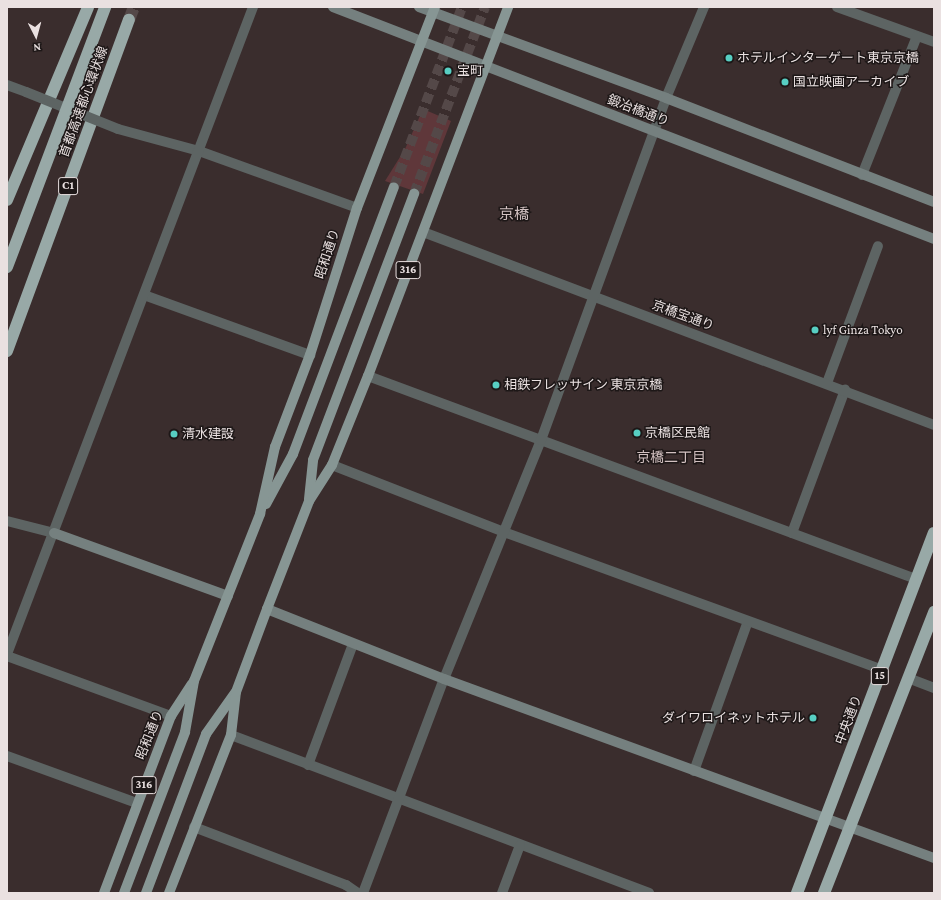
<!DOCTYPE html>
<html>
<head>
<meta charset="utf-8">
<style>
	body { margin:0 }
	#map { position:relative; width:941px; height:900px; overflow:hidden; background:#3a2d2d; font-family:"Crimson Pro","Noto Sans JP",serif }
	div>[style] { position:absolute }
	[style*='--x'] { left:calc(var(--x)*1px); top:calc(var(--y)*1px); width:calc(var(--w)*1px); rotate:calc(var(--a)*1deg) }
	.green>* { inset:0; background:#5f373a }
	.primary-tunnel>* { height:10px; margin-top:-5px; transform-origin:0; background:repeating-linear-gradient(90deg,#544848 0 10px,transparent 0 15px) }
	.highway-tunnel>* { height:12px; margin-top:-6px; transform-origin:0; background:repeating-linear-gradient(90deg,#544848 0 12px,transparent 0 18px) }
	.lane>* { height:10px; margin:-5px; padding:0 5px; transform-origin:5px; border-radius:5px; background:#5d6463 }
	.street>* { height:10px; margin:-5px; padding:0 5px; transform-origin:5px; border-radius:5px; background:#5d6463 }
	.secondary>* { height:10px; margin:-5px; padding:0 5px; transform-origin:5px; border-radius:5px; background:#75807f }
	.primary>* { height:10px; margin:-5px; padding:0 5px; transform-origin:5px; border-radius:5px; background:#879694 }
	.highway>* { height:12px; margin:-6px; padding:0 6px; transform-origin:6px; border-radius:6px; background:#98a9a7 }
	.street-bridge>* { height:10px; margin:-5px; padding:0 5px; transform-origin:5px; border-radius:5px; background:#5d6463 }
	.highway-bridge>* { height:12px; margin:-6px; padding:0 6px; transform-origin:6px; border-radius:6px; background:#98a9a7 }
	.dots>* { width:11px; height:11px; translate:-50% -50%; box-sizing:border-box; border:2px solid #1d1717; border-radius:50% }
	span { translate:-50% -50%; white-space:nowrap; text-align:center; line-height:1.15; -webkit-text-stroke:3px #1d1717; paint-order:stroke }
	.shield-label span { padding:1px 3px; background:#1d1717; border:1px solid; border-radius:3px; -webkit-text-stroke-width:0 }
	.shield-label { font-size:12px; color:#eae1e1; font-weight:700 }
	.poi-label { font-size:13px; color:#eae1e1 }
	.left { translate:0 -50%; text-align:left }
	.right { translate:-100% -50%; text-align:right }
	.street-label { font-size:13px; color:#eae1e1 }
	.neighbourhood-label { font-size:14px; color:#d1c0c0 }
	.quarter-label { font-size:15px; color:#d1c0c0 }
	.frame { position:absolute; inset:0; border:8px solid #eae1e1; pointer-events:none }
	.north { position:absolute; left:16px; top:16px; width:40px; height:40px; -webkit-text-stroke:3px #1d1717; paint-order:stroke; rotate:174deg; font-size:11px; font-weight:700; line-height:16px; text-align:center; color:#eae1e1 }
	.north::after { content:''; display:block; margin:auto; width:14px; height:18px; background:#eae1e1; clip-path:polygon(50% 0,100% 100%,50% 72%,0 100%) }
</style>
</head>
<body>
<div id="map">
	<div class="green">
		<div style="clip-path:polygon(423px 109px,451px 121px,423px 194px,385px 181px,405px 149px)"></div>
	</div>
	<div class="primary-tunnel">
		<div style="--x:394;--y:187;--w:192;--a:-69.3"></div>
		<div style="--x:414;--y:194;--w:200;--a:-69.2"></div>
	</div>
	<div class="highway-tunnel">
		<div style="--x:129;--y:20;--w:14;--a:-69"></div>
	</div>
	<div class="lane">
		<div style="--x:827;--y:383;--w:146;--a:-69.6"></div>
		<div style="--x:792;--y:533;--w:153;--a:-69.7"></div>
		<div style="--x:308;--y:765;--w:129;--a:-69.6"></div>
		<div style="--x:694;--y:771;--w:159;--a:-70.2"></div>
	</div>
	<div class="street">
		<div style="--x:837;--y:7;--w:103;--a:19.8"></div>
		<div style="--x:7;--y:85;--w:20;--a:20"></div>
		<div style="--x:118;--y:129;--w:84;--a:15.2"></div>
		<div style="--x:199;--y:151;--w:168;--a:19.8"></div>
		<div style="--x:862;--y:175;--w:149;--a:-68.4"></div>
		<div style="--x:423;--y:232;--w:546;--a:20.69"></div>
		<div style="--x:144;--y:295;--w:177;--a:19.9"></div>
		<div style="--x:368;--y:376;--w:584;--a:20.33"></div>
		<div style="--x:332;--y:465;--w:185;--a:21.3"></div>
		<div style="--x:504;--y:532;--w:403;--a:20"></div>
		<div style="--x:7;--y:521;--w:49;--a:14.3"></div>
		<div style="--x:7;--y:654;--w:692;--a:-69.18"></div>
		<div style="--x:7;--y:656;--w:175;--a:20.1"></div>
		<div style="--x:908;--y:678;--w:28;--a:21"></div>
		<div style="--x:231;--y:735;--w:447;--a:20.7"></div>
		<div style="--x:7;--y:756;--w:138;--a:19.9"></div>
		<div style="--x:194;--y:827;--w:163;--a:20.9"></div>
		<div style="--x:346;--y:885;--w:14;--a:34"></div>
		<div style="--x:363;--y:893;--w:229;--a:-69.3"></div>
		<div style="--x:444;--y:679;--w:258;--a:-67.9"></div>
		<div style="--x:541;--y:440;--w:364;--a:-69.9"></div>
		<div style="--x:666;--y:98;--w:99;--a:-67.3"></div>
		<div style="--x:502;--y:893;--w:51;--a:-69.4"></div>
	</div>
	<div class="secondary">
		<div style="--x:333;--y:7;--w:644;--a:21.11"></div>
		<div style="--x:419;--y:7;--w:263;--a:20.2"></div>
		<div style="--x:666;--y:98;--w:287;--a:21.2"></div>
		<div style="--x:54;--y:533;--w:185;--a:19.9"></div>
		<div style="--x:267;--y:609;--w:190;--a:21.6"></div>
		<div style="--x:444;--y:679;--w:522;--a:20.07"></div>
	</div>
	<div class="primary">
		<div style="--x:309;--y:499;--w:39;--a:-84"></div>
		<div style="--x:313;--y:460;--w:285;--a:-69.2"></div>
		<div style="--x:266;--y:504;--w:57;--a:-61.6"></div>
		<div style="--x:293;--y:454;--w:285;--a:-69.3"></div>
		<div style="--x:104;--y:893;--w:189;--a:-69.3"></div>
		<div style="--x:171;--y:716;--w:38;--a:-57"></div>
		<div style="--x:124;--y:893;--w:172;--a:-69.2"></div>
		<div style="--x:185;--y:732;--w:52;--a:-80"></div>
		<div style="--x:194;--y:681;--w:180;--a:-68.4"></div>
		<div style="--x:260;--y:514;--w:69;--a:-77.4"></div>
		<div style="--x:275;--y:447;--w:98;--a:-69.2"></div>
		<div style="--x:310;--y:355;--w:154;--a:-72.3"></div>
		<div style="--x:357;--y:208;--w:216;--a:-68.8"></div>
		<div style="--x:146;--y:893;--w:170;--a:-69.3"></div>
		<div style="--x:206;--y:734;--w:50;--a:-54.7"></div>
		<div style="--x:169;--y:893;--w:170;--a:-68.6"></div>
		<div style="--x:231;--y:735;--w:43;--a:-83.4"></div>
		<div style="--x:236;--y:692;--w:89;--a:-69.5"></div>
		<div style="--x:267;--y:609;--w:116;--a:-68.7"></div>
		<div style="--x:309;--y:501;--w:43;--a:-57.4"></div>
		<div style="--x:332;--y:465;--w:96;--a:-68"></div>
		<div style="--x:368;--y:376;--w:395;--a:-69.2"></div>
	</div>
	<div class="highway">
		<div style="--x:7;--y:200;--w:209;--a:-67.2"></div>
		<div style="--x:7;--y:351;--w:353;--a:-69.8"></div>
		<div style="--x:797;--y:893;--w:385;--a:-69.2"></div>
		<div style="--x:824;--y:893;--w:302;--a:-68.6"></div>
	</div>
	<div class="street-bridge">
		<div style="--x:26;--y:92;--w:99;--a:21.9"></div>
	</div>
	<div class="highway-bridge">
		<div style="--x:7;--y:267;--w:278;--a:-69.3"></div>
	</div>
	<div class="dots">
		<div style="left:729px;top:58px;background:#57cec2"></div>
		<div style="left:448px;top:71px;background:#57cec2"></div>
		<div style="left:785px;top:82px;background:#57cec2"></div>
		<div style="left:815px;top:330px;background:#57cec2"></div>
		<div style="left:496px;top:385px;background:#57cec2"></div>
		<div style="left:637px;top:433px;background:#57cec2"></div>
		<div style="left:174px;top:434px;background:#57cec2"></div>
		<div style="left:813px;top:718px;background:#57cec2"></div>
	</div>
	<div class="shield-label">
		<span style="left:68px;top:186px">C1</span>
		<span style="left:408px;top:270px">316</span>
		<span style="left:880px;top:676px">15</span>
		<span style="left:144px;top:785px">316</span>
	</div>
	<div class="poi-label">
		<span class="left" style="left:737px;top:58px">ホテルインターゲート東京京橋</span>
		<span class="left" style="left:457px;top:71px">宝町</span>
		<span class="left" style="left:793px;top:82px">国立映画アーカイブ</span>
		<span class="left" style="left:823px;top:330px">lyf Ginza Tokyo</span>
		<span class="left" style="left:504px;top:385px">相鉄フレッサイン 東京京橋</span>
		<span class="left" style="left:645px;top:433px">京橋区民館</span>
		<span class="left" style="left:182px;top:434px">清水建設</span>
		<span class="right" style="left:805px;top:718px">ダイワロイネットホテル</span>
	</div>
	<div class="street-label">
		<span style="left:84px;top:102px;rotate:-70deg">首都高速都心環状線</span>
		<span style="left:638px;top:111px;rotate:21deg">鍛冶橋通り</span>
		<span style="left:328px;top:254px;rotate:-72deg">昭和通り</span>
		<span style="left:683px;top:316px;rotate:20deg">京橋宝通り</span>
		<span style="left:849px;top:720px;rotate:-69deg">中央通り</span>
		<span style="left:150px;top:735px;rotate:-68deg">昭和通り</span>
	</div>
	<div class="neighbourhood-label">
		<span style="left:671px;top:457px">京橋二丁目</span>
	</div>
	<div class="quarter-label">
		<span style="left:514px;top:215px">京橋</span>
	</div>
	<div class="frame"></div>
	<div class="north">N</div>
</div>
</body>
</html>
